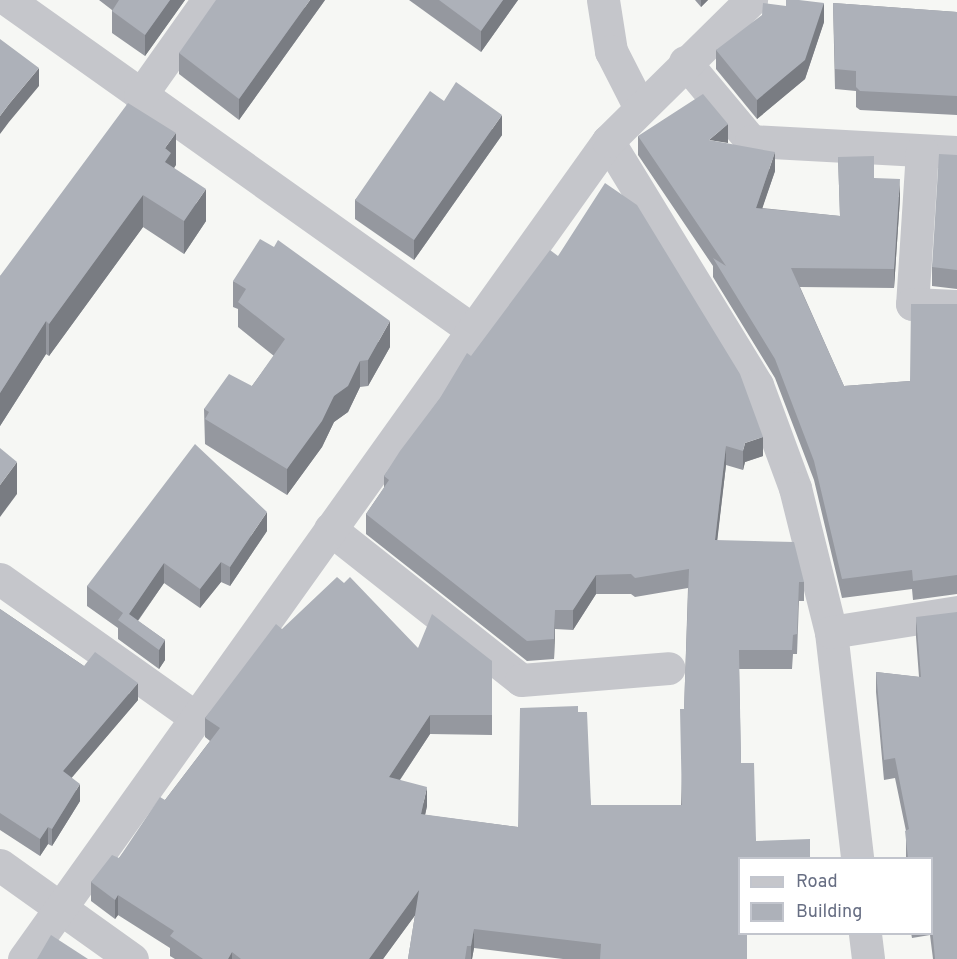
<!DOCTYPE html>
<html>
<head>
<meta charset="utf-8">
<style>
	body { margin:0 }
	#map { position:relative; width:957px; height:959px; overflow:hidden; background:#f6f7f4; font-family:Overpass,sans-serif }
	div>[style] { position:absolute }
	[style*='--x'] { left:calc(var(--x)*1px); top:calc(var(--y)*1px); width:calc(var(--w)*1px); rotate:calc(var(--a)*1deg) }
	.minor>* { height:33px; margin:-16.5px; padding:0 16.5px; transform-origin:16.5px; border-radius:16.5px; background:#c5c6cb }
	.wall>* { inset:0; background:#95989f }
	.shaded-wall>* { inset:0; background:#797c82 }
	.building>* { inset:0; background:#adb1b9 }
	span { translate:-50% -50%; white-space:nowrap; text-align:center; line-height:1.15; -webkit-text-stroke:6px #fff; paint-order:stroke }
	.legend { position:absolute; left:738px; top:857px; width:195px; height:78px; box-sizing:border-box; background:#fff; border:2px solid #c2c5cd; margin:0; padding:8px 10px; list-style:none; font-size:18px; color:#676e83 }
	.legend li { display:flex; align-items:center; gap:12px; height:30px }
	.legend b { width:30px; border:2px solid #c2c5cd }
</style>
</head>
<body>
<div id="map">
	<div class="minor">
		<div style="--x:8;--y:0;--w:572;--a:35.39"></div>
		<div style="--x:603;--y:0;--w:52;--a:81.1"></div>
		<div style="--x:611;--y:51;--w:62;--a:63"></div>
		<div style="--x:685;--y:62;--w:103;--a:50.1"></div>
		<div style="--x:751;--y:141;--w:206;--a:3.1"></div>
		<div style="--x:140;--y:96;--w:118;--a:-54.7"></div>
		<div style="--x:608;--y:141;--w:286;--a:58.6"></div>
		<div style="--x:757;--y:385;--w:110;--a:69.7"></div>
		<div style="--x:795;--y:488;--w:148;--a:76"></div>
		<div style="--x:831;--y:632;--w:227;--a:83.4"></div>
		<div style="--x:922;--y:151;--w:153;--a:93.7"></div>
		<div style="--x:912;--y:304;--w:45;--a:2.5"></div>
		<div style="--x:330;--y:529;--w:243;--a:38.3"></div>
		<div style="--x:521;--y:680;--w:148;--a:-4.6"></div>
		<div style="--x:0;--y:579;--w:239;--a:35.3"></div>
		<div style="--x:831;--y:632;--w:128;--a:-9"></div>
		<div style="--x:0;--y:865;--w:162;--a:35.5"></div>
		<div style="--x:865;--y:934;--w:25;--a:83"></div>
		<div style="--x:24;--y:959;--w:1005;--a:-54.48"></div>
		<div style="--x:608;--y:141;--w:201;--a:-44.6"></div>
	</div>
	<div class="wall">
		<div style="clip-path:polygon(99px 0,185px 0,145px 56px,112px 33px,112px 10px)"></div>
		<div style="clip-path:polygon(325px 0,239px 120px,179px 74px,179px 53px)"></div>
		<div style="clip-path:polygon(409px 0,518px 0,481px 52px)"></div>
		<div style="clip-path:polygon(695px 0,708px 0,701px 7px)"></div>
		<div style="clip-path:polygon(833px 3px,957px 12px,957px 115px,860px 110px,856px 107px,856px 91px,835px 89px)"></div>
		<div style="clip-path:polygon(824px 22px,805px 79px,757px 119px,716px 69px,716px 50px)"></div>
		<div style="clip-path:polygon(444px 101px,502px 135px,414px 260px,355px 219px,355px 200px)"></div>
		<div style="clip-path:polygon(638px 136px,775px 171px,762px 208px,840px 216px,838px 157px,874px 178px,900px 198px,894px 288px,800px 287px,844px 386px,910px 381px,957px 304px,957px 594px,913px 600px,912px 589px,842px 598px,814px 480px,775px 378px,713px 277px,713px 266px,638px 155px)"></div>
		<div style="clip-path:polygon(957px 155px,957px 289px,932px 286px,932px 267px)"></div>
		<div style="clip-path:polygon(176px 165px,174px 168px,206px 221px,184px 254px,143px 227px,49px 356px,46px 354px,0 426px,0 276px)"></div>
		<div style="clip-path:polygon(233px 281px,390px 347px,368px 386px,360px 387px,348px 412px,334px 422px,322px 447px,287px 495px,205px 444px,204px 409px,252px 386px,274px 356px,238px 327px,238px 309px,233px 307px)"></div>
		<div style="clip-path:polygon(471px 356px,763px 456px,745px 462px,743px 470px,726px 465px,717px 540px,804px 582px,804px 601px,799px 601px,797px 654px,793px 654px,792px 669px,739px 669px,741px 763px,756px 841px,810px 858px,740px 858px,747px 959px,563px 959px,474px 948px,472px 959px,408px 959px,415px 915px,383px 959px,175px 959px,170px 956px,170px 948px,118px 915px,115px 919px,91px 901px,91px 882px,119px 858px,165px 800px,210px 741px,205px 737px,205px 718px,282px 629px,418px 648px,492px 661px,492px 735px,430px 734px,400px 780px,427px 806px,425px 815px,518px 827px,578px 712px,591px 805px,681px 805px,688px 588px,635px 597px,631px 594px,596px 594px,573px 630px,555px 629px,554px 659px,527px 661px,366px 534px,366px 514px,384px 488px,384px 476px)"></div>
		<div style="clip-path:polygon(267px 531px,230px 586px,221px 582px,200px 608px,164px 583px,138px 621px,165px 640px,165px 660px,159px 669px,118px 639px,118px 628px,87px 606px,87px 586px)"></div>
		<div style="clip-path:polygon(0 609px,84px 666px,138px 700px,71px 778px,80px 801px,52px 846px,48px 844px,40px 856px,0 830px)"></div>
		<div style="clip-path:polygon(916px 617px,957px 959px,933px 959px,930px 935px,912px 938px,911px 933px,932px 933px,932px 858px,906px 858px,906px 831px,895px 778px,884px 780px,876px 692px,876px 672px,919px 677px,916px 637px)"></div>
	</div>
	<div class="shaded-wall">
		<div style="clip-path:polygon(170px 0,185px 0,145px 56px,145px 35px)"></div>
		<div style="clip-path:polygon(310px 0,325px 0,239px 120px,239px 99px)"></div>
		<div style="clip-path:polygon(503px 0,518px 0,481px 52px,481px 31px)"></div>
		<div style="clip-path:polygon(701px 0,708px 0,701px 7px)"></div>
		<div style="clip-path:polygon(824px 3px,824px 22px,805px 79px,757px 119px,757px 100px)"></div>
		<div style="clip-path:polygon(39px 68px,39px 86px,9px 122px,0 134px,0 116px,9px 104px)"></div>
		<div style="clip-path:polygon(502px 115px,502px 135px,414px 260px,414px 240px)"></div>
		<div style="clip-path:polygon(728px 124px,728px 143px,709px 140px)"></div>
		<div style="clip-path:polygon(176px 133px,176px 165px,171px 172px,165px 194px,165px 148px)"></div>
		<div style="clip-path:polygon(775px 152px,775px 171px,756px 227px,756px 208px)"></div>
		<div style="clip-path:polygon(900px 179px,900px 198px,894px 288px,894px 269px)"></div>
		<div style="clip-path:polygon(206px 189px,206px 221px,184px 254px,184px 221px)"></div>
		<div style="clip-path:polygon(143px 195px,143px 227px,49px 356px,49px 324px)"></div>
		<div style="clip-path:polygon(46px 321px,46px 354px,0 426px,0 393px)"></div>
		<div style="clip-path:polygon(390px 321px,390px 347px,368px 386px,368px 360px)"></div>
		<div style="clip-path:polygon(360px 361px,360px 387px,348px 412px,334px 422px,322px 447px,287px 495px,287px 469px,334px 396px)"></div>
		<div style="clip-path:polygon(763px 437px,763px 456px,745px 462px,743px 470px,743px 451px,745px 443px)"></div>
		<div style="clip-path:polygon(726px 446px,726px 465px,715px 560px,715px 540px)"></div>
		<div style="clip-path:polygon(17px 462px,17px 494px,0 517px,0 485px)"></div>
		<div style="clip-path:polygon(267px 512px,267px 531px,230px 586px,230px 567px)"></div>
		<div style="clip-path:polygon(221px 562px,221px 582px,200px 608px,200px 589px)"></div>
		<div style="clip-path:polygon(164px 563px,164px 583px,131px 630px,129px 614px)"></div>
		<div style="clip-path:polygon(596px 575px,596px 594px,573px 630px,573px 610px)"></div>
		<div style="clip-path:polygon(555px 610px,555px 629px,554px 659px,554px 639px)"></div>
		<div style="clip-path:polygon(165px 640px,165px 660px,159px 669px,159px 650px)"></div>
		<div style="clip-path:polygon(138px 683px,138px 700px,63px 788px,63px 771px)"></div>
		<div style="clip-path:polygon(430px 715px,430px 734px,389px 796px,389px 777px)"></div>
		<div style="clip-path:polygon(80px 784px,80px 801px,52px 846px,52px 829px)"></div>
		<div style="clip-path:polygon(427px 787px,427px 806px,421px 833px,421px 814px)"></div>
		<div style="clip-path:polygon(48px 827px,48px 844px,40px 856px,40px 839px)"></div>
		<div style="clip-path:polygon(419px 890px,419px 910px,383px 959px,369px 959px)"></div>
		<div style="clip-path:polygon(118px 895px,118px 915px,115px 919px,115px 900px)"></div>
		<div style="clip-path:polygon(474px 929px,474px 948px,472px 959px,471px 959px,471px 946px)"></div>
		<div style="clip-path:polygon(232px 952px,232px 959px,228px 959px)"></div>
	</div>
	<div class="building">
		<div style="clip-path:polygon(119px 0,170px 0,145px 35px,112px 11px)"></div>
		<div style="clip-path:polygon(216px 0,310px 0,239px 99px,179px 53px)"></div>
		<div style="clip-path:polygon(439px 0,503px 0,481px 31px)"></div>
		<div style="clip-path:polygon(786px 0,799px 0,824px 3px,805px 60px,757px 100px,716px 50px,762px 15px,763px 3px,786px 6px)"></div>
		<div style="clip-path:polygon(833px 3px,957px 12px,957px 96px,860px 91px,856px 87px,856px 71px,835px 69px)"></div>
		<div style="clip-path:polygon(0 39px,39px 68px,9px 104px,0 116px)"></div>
		<div style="clip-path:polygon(456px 82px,502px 115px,414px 240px,355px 200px,430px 91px,444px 101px)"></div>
		<div style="clip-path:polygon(703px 94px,728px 124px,709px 140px,775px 152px,756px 208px,840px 216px,838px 157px,874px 156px,874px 178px,900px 179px,894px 269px,791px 268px,844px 386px,910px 381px,911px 304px,957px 304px,957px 575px,913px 581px,912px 570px,842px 579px,814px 461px,775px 359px,713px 258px,726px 266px,638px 136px)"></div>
		<div style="clip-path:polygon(128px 103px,176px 133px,165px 148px,171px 153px,165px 162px,206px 189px,184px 221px,143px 195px,49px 324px,46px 321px,0 393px,0 276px)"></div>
		<div style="clip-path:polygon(939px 154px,957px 155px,957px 270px,932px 267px)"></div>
		<div style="clip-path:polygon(605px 183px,637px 205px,740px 374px,763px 437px,745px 443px,743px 451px,726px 446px,715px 540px,794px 542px,804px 582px,799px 582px,797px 634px,793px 635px,792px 650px,739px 650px,741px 763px,754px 763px,756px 841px,810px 839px,810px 858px,740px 858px,740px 933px,747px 933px,747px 959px,600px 959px,601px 944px,474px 929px,471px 946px,467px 946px,465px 959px,408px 959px,419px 890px,369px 959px,241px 959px,232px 952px,228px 959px,203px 959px,170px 936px,174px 931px,118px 895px,115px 900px,91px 882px,112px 855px,119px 858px,160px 797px,165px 800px,220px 728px,205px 718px,276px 624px,282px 629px,337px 577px,344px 583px,350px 577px,418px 648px,432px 614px,492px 661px,492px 715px,430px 715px,389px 777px,427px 787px,421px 814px,518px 827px,520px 708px,578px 706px,578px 712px,587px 712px,591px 805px,682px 805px,680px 709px,684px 709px,689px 569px,635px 578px,631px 574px,596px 575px,573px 610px,555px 610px,554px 639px,527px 641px,366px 514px,389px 480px,384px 476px,400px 451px,440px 398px,467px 353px,471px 356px,550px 250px,558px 256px)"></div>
		<div style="clip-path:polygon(260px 239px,274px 247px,278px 240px,390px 321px,368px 360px,360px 361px,348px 386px,334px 396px,322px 421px,287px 469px,205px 419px,209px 412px,204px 409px,229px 374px,252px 386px,285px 339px,238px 302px,246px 289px,233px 281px)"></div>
		<div style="clip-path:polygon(195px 444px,267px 512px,230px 567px,221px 562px,200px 589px,164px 563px,129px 614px,165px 640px,159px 650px,118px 620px,123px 613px,87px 586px)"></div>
		<div style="clip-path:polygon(0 448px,17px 462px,0 485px)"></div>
		<div style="clip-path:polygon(0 609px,84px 666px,95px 652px,138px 683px,63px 771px,80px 784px,52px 829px,48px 827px,40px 839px,0 813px)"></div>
		<div style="clip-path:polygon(957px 612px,957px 959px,935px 959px,932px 927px,932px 858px,908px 858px,905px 831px,909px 829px,895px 758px,884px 760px,876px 672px,921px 677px,916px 617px)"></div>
		<div style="clip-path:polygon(51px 935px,88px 959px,37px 959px)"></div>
	</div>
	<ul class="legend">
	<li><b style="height:8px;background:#c5c6cb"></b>Road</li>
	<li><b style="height:16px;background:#adb1b9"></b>Building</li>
	</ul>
</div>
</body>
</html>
